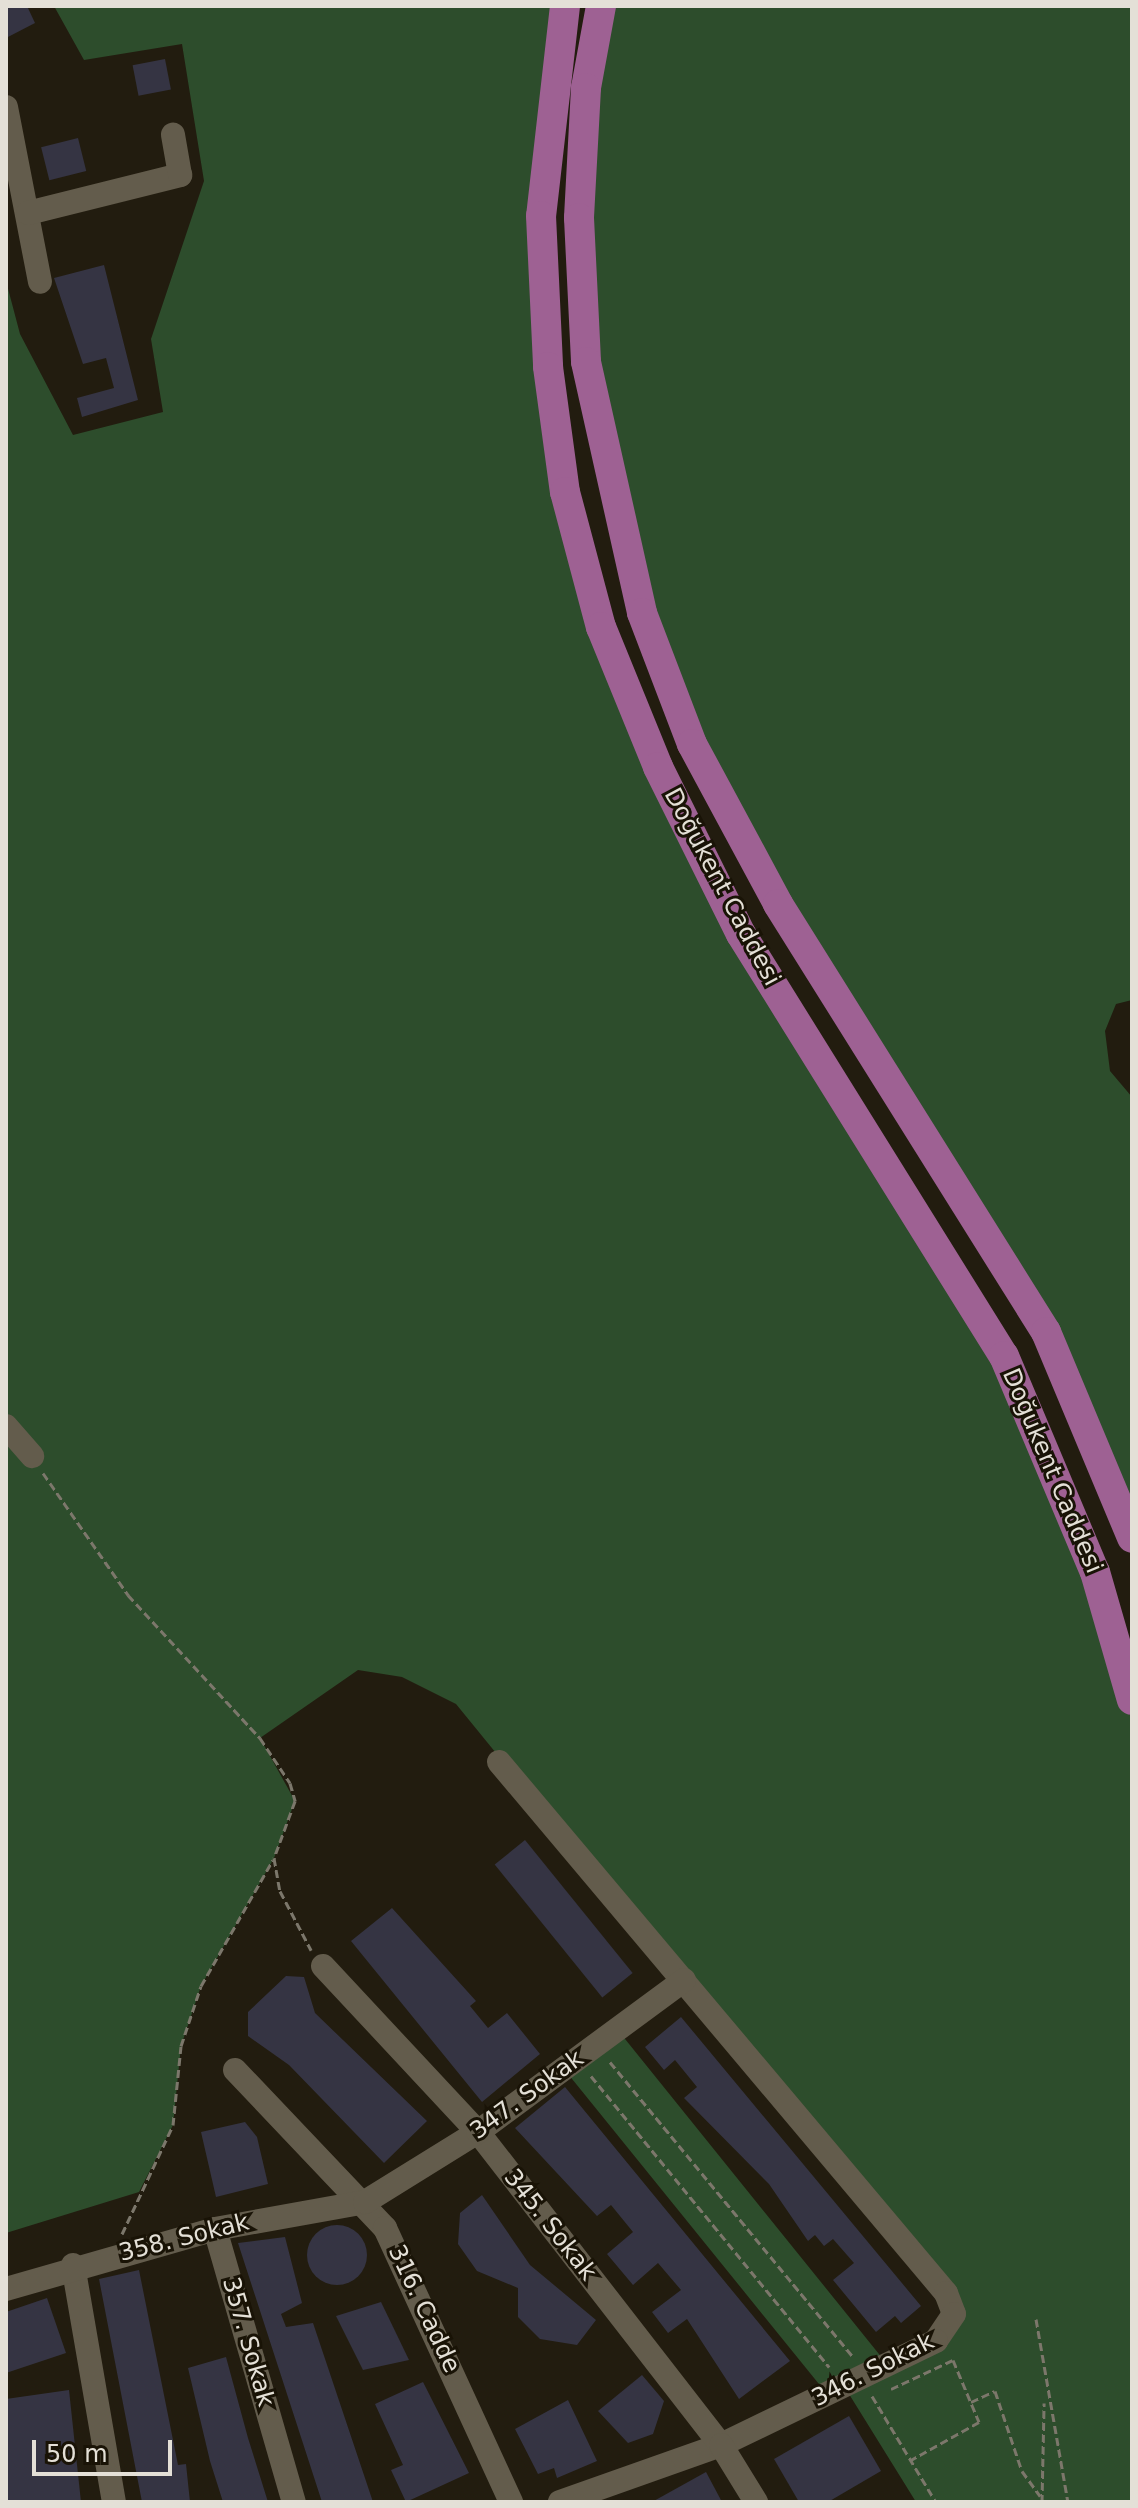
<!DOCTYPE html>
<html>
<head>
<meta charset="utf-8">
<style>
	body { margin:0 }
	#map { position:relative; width:1138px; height:2508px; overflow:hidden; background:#221c0f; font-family:"DejaVu Sans",sans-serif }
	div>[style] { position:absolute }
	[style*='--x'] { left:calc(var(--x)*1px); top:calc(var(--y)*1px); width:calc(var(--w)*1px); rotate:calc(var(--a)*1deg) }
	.green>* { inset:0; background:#2d4d2c }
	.building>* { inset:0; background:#353443; transform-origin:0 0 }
	.round { border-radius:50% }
	.path>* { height:3px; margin-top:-1.5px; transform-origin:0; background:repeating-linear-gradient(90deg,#7c776b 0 8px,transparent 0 12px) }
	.minor>* { height:24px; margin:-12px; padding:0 12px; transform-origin:12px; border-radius:12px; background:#635c4c }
	.major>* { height:30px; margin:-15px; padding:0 15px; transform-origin:15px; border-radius:15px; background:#9e6193 }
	span { translate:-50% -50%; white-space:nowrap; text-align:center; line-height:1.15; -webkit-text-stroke:6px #191306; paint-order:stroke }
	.street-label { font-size:24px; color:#e4e0d7 }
	.frame { position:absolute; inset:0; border:8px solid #e4e0d7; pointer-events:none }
	.scale { position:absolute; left:32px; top:2440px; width:140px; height:36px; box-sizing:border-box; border:4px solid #e4e0d7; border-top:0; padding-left:10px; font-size:24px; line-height:28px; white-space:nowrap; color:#e4e0d7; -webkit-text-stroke:6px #191306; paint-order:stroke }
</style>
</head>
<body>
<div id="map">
	<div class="green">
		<div style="clip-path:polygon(54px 6px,565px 6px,551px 86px,565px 492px,658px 767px,1004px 1356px,1132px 1700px,1132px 2502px,916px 2502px,844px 2386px,827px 2394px,564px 2069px,617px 2029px,887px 2364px,954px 2314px,456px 1704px,402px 1677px,358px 1670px,260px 1738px,295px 1801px,274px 1858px,201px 1986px,181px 2046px,173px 2125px,139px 2192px,6px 2233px,6px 281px,20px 334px,73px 435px,163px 412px,151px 339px,204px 181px,182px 44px,84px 60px)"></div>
		<div style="clip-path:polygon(601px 6px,1132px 6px,1132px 1000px,1116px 1004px,1105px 1031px,1110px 1071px,1132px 1097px,1132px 1538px,1087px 1426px,692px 744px,586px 362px)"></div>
	</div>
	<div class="building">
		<div style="clip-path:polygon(6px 6px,27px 6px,35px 23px,6px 38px)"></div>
		<div style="left:165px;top:59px;width:31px;height:33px;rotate:79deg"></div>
		<div style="left:78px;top:138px;width:34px;height:38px;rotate:76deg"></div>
		<div style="clip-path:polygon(104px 265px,138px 400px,82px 417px,77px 398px,114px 388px,106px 358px,83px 364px,54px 278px)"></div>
		<div style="left:525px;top:1840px;width:171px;height:39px;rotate:51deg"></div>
		<div style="clip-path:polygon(392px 1908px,476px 2001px,470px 2006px,488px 2028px,507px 2013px,540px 2054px,482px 2102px,351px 1941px)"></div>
		<div style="clip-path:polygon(286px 1976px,304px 1977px,315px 2013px,427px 2121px,384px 2163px,289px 2065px,248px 2036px,248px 2012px)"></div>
		<div style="clip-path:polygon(681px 2017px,921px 2306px,901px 2323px,895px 2316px,876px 2332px,833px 2280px,854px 2263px,833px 2239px,824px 2246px,815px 2235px,808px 2241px,769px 2184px,684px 2098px,697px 2087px,675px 2060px,664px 2070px,645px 2047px)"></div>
		<div style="clip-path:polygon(565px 2087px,790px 2361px,739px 2399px,687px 2319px,668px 2333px,652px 2312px,681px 2290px,658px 2263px,633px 2285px,607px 2254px,633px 2232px,611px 2205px,597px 2216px,515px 2128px)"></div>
		<div style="clip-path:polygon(245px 2122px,257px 2137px,268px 2184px,216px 2197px,201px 2132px)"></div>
		<div style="clip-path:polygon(482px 2195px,530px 2265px,596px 2320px,577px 2345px,540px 2339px,518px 2317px,518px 2288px,477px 2271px,458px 2244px,460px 2213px)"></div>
		<div class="round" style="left:307px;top:2225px;width:60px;height:60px"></div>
		<div style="clip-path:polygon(285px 2237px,302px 2303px,281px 2314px,286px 2327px,313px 2323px,373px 2502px,322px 2502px,238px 2243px)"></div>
		<div style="clip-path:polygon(139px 2270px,178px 2465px,186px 2464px,190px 2502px,142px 2502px,99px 2279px)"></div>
		<div style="clip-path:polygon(47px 2298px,66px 2353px,6px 2373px,6px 2312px)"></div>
		<div style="clip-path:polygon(381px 2302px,409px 2360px,363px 2370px,336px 2316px)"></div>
		<div style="clip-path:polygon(226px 2357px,248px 2438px,268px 2502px,223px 2502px,210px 2461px,188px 2368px)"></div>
		<div style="clip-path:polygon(642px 2375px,664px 2401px,653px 2434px,628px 2443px,598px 2411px)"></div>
		<div style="clip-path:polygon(423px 2382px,469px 2473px,406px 2502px,391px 2470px,403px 2465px,375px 2404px)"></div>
		<div style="clip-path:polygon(69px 2390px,81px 2502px,6px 2502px,6px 2399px)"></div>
		<div style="clip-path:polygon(568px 2400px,597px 2461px,557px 2478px,554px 2468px,538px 2474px,515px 2429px)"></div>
		<div style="clip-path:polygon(849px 2416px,881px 2471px,828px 2502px,799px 2502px,774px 2459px)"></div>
		<div style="clip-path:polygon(706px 2472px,722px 2502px,652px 2502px)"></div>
	</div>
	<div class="path">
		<div style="--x:43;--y:1473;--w:149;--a:55.1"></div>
		<div style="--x:128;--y:1595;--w:195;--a:47.3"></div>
		<div style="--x:260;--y:1738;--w:54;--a:56.3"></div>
		<div style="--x:290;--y:1783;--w:19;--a:74"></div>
		<div style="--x:295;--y:1801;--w:61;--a:110.2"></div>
		<div style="--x:274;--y:1858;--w:34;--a:80"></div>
		<div style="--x:280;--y:1891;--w:67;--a:62.3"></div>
		<div style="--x:610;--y:2062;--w:381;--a:50.5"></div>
		<div style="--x:591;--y:2076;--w:376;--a:50.7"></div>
		<div style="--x:122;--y:2234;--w:120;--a:-64.9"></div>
		<div style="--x:173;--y:2125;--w:79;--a:-84.2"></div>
		<div style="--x:181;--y:2046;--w:63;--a:-71.6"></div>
		<div style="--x:201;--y:1986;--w:145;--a:-60.3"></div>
		<div style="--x:1036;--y:2319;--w:186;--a:80.1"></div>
		<div style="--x:891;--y:2389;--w:68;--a:-25.1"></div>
		<div style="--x:953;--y:2360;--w:67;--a:67.2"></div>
		<div style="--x:979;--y:2422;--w:78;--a:150.8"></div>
		<div style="--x:872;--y:2396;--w:124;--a:58.9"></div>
		<div style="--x:971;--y:2402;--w:26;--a:-25"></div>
		<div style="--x:995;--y:2391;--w:84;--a:71.4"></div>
		<div style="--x:1022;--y:2471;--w:31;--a:54"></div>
		<div style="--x:1042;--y:2502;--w:99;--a:-88.8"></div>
	</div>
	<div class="minor">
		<div style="--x:6;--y:107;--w:178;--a:79"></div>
		<div style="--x:28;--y:213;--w:157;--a:-14"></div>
		<div style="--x:180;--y:175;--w:41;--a:-99.9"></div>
		<div style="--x:6;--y:1426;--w:40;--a:49"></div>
		<div style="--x:499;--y:1762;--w:694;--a:49.91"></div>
		<div style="--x:946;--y:2293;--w:22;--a:69"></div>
		<div style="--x:954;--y:2314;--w:32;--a:124"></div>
		<div style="--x:936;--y:2341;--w:239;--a:154.2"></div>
		<div style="--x:721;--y:2445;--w:171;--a:160.5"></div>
		<div style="--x:323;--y:1966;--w:227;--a:47"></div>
		<div style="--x:478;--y:2132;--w:396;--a:52.2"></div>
		<div style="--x:721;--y:2445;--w:67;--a:58.4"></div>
		<div style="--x:235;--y:2070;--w:218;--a:46.5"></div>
		<div style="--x:385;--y:2228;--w:302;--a:65.3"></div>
		<div style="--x:215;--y:2229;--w:284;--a:73.9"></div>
		<div style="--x:73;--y:2265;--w:241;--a:80.2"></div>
		<div style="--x:6;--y:2289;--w:217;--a:-16"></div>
		<div style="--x:215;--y:2229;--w:152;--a:-10.2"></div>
		<div style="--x:365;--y:2202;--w:133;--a:-31.8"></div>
		<div style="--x:478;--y:2132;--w:256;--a:-36.4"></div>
	</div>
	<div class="major">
		<div style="--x:565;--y:6;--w:211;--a:96.5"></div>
		<div style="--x:541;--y:216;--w:151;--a:87.3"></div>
		<div style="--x:548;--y:367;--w:126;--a:82.3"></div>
		<div style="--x:565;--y:492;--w:140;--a:75.1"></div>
		<div style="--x:601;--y:627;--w:151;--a:67.8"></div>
		<div style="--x:658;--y:767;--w:186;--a:63.6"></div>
		<div style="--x:741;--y:934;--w:497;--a:58.1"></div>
		<div style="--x:1004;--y:1356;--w:234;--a:67.2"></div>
		<div style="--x:1095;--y:1572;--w:133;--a:73.9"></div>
		<div style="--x:601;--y:6;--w:83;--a:100.4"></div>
		<div style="--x:586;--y:88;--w:130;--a:93.1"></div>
		<div style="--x:579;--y:218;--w:144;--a:87.2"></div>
		<div style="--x:586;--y:362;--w:257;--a:77.4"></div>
		<div style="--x:642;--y:613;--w:140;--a:69.1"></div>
		<div style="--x:692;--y:744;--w:182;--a:61.7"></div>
		<div style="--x:778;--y:904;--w:505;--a:57.95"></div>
		<div style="--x:1046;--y:1332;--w:223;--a:67.3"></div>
	</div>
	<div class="street-label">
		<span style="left:722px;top:887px;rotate:62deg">Doğukent Caddesi</span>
		<span style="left:1052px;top:1471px;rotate:67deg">Doğukent Caddesi</span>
		<span style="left:527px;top:2095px;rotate:-36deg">347. Sokak</span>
		<span style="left:550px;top:2225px;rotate:52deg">345. Sokak</span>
		<span style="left:184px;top:2238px;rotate:-14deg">358. Sokak</span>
		<span style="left:424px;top:2309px;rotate:65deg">316. Cadde</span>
		<span style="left:248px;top:2342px;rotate:74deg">357. Sokak</span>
		<span style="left:873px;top:2370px;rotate:-27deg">346. Sokak</span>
	</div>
	<div class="frame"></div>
	<div class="scale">50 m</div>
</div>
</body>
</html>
